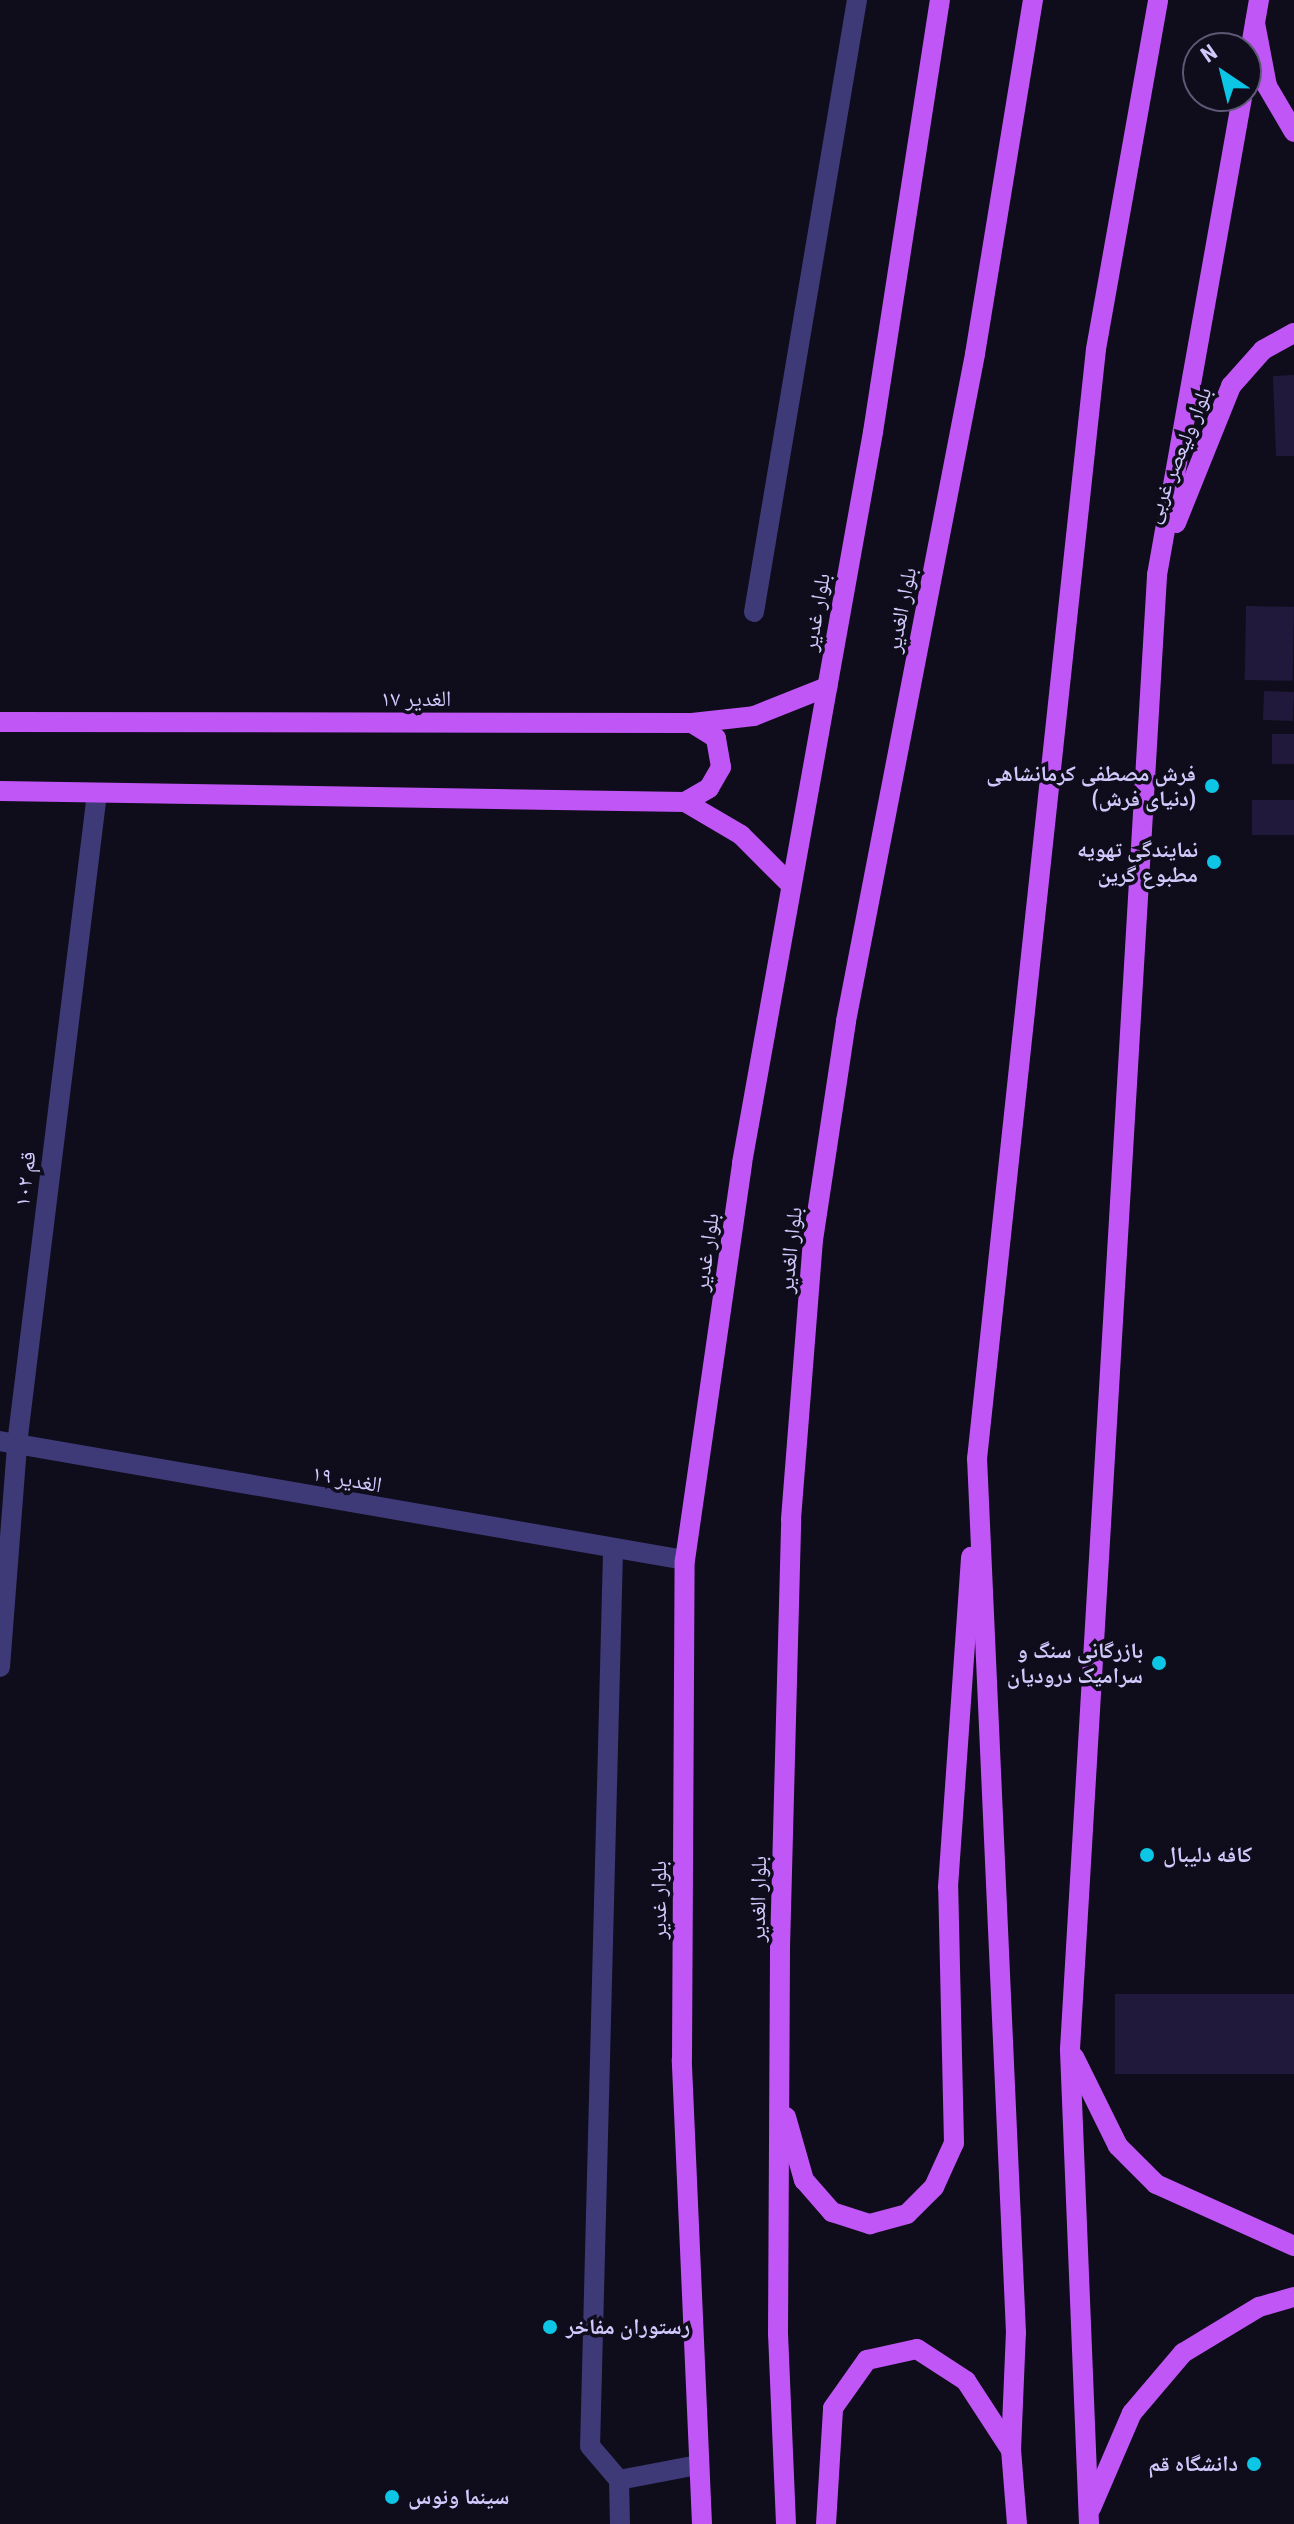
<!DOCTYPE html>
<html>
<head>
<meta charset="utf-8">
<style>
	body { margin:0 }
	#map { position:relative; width:1294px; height:2524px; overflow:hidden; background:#0f0c1b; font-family:"Roboto Condensed","Noto Naskh Arabic",sans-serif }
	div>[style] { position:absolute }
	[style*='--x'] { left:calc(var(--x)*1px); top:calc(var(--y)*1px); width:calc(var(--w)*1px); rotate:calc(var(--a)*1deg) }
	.building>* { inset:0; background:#21193b; transform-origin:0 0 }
	.minor>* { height:20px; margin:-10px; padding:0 10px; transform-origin:10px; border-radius:10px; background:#3e3977 }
	.major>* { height:20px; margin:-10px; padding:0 10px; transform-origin:10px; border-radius:10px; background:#c156f6 }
	.dots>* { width:22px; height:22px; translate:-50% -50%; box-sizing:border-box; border:4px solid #0f0c1b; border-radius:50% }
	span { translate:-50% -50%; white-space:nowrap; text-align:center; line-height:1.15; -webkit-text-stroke:7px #0f0c1b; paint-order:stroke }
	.street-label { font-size:22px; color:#d1c9fc }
	.poi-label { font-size:22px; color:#d1c9fc; font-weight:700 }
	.right { translate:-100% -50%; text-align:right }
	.left { translate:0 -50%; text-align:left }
	.north { position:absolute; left:1182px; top:32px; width:80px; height:80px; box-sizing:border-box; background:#0f0c1b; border:2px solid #5d5875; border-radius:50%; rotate:325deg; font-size:22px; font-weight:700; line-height:32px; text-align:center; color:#d1c9fc }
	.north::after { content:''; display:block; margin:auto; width:28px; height:36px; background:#0dc5e4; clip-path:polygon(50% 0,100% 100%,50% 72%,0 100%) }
</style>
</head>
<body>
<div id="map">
	<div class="building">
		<div style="clip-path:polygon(1294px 375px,1294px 456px,1276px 456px,1273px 376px)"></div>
		<div style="left:1246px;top:606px;width:48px;height:74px;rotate:1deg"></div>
		<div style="left:1264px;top:691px;width:30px;height:29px;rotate:2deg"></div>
		<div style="left:1272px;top:734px;width:22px;height:30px"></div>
		<div style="left:1252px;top:800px;width:42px;height:35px"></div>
		<div style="left:1294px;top:1994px;width:80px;height:179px;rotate:90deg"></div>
	</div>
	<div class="minor">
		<div style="--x:754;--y:612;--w:621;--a:-80.45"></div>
		<div style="--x:0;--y:1441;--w:695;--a:9.86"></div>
		<div style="--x:613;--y:1552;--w:894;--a:91.47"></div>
		<div style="--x:590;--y:2446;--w:45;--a:49.5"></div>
		<div style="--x:619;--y:2480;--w:80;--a:-10.8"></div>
		<div style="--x:0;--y:1667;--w:224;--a:-85.6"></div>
		<div style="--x:17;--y:1444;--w:656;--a:-82.99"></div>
		<div style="--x:619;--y:2480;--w:44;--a:88.7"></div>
	</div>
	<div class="major">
		<div style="--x:1255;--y:23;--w:64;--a:79.2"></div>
		<div style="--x:1267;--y:86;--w:53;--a:59.6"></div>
		<div style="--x:1246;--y:75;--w:76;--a:-80.2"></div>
		<div style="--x:1176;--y:523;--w:148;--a:-68.1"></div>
		<div style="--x:1231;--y:386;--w:48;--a:-48.4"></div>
		<div style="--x:1263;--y:350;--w:35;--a:-29"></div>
		<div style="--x:0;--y:722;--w:692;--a:0.08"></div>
		<div style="--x:692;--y:723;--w:62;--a:-6.4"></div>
		<div style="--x:754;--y:716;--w:79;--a:-21.7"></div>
		<div style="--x:0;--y:791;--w:685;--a:0.92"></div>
		<div style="--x:685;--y:802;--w:65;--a:30.5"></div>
		<div style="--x:741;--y:835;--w:71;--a:45"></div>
		<div style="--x:685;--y:802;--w:28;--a:-30"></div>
		<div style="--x:709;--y:788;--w:24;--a:-60"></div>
		<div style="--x:721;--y:767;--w:29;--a:-100"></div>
		<div style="--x:716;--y:738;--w:28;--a:-148"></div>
		<div style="--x:1074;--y:2057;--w:99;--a:63.7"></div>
		<div style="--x:1118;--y:2146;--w:54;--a:45"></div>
		<div style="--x:1156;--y:2184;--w:151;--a:24.2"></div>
		<div style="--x:786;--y:2117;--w:66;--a:74.1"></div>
		<div style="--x:804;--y:2180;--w:43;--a:48.8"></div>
		<div style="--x:832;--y:2212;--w:40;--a:18"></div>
		<div style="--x:870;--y:2224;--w:38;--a:-15"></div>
		<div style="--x:907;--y:2214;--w:38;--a:-45"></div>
		<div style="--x:934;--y:2187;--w:48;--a:-65.6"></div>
		<div style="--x:954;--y:2143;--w:256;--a:-91.3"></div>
		<div style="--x:948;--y:1887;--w:331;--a:-86"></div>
		<div style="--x:1091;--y:2508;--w:103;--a:-66.7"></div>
		<div style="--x:1132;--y:2413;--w:79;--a:-49.6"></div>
		<div style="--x:1183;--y:2353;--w:89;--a:-31.2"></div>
		<div style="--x:1259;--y:2307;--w:36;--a:-16"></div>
		<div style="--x:702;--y:2524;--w:465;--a:-92.5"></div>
		<div style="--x:682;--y:2059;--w:499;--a:-89.7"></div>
		<div style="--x:685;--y:1560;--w:401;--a:-81.8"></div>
		<div style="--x:742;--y:1163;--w:743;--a:-79.84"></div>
		<div style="--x:873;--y:432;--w:437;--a:-81.2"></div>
		<div style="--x:786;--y:2524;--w:190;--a:-92.4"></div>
		<div style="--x:778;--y:2334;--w:386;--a:-89.7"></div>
		<div style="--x:780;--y:1948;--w:429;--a:-88.5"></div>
		<div style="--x:791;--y:1519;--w:280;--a:-85.5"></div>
		<div style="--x:813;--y:1240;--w:221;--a:-81.4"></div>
		<div style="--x:846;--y:1021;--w:679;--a:-79.05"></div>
		<div style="--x:975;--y:354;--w:359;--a:-80.7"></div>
		<div style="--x:826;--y:2524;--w:116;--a:-86.5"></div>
		<div style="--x:833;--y:2408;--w:59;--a:-54.7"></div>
		<div style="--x:867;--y:2360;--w:51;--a:-12.4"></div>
		<div style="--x:917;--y:2349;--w:59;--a:33.1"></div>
		<div style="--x:966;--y:2381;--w:82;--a:56.9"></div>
		<div style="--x:1017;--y:2524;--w:74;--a:-94.6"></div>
		<div style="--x:1011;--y:2450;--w:117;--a:-87.6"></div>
		<div style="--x:1016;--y:2333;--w:875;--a:-92.55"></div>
		<div style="--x:977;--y:1459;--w:1116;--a:-83.88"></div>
		<div style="--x:1096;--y:349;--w:354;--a:-79.9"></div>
		<div style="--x:1089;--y:2524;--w:475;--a:-92.3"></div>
		<div style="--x:1070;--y:2049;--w:1477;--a:-86.62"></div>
		<div style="--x:1157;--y:575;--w:486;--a:-79.9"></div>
	</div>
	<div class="dots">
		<div style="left:1212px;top:786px;background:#0dc5e4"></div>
		<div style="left:1214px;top:862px;background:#0dc5e4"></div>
		<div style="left:1159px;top:1663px;background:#0dc5e4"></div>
		<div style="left:1147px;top:1855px;background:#0dc5e4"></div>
		<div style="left:550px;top:2327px;background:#0dc5e4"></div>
		<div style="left:1254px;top:2464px;background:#0dc5e4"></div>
		<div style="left:392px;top:2497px;background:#0dc5e4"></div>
	</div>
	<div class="street-label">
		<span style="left:1178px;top:455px;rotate:-68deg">بلوار ولیعصر غربی</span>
		<span style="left:901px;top:610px;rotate:-79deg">بلوار الغدیر</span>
		<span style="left:816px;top:612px;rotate:-80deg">بلوار غدیر</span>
		<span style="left:416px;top:699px">الغدیر ۱۷</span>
		<span style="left:25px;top:1179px;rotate:-83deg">قم ۱۰۲</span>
		<span style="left:790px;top:1250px;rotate:-84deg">بلوار الغدیر</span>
		<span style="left:706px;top:1252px;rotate:-82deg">بلوار غدیر</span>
		<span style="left:347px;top:1479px;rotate:10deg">الغدیر ۱۹</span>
		<span style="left:758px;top:1899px;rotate:-89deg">بلوار الغدیر</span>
		<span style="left:659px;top:1900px;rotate:-90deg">بلوار غدیر</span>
	</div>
	<div class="poi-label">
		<span class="right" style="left:1196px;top:786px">فرش مصطفی کرمانشاهی<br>(دنیای فرش)</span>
		<span class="right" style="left:1198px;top:862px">نمایندگی تهویه<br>مطبوع گرین</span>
		<span class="right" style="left:1143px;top:1663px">بازرگانی سنگ و<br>سرامیک درودیان</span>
		<span class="left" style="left:1163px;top:1855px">کافه دلیبال</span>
		<span class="left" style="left:566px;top:2327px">رستوران مفاخر</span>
		<span class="right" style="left:1238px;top:2464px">دانشگاه قم</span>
		<span class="left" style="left:408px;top:2497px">سینما ونوس</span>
	</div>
	<div class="north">N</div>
</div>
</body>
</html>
